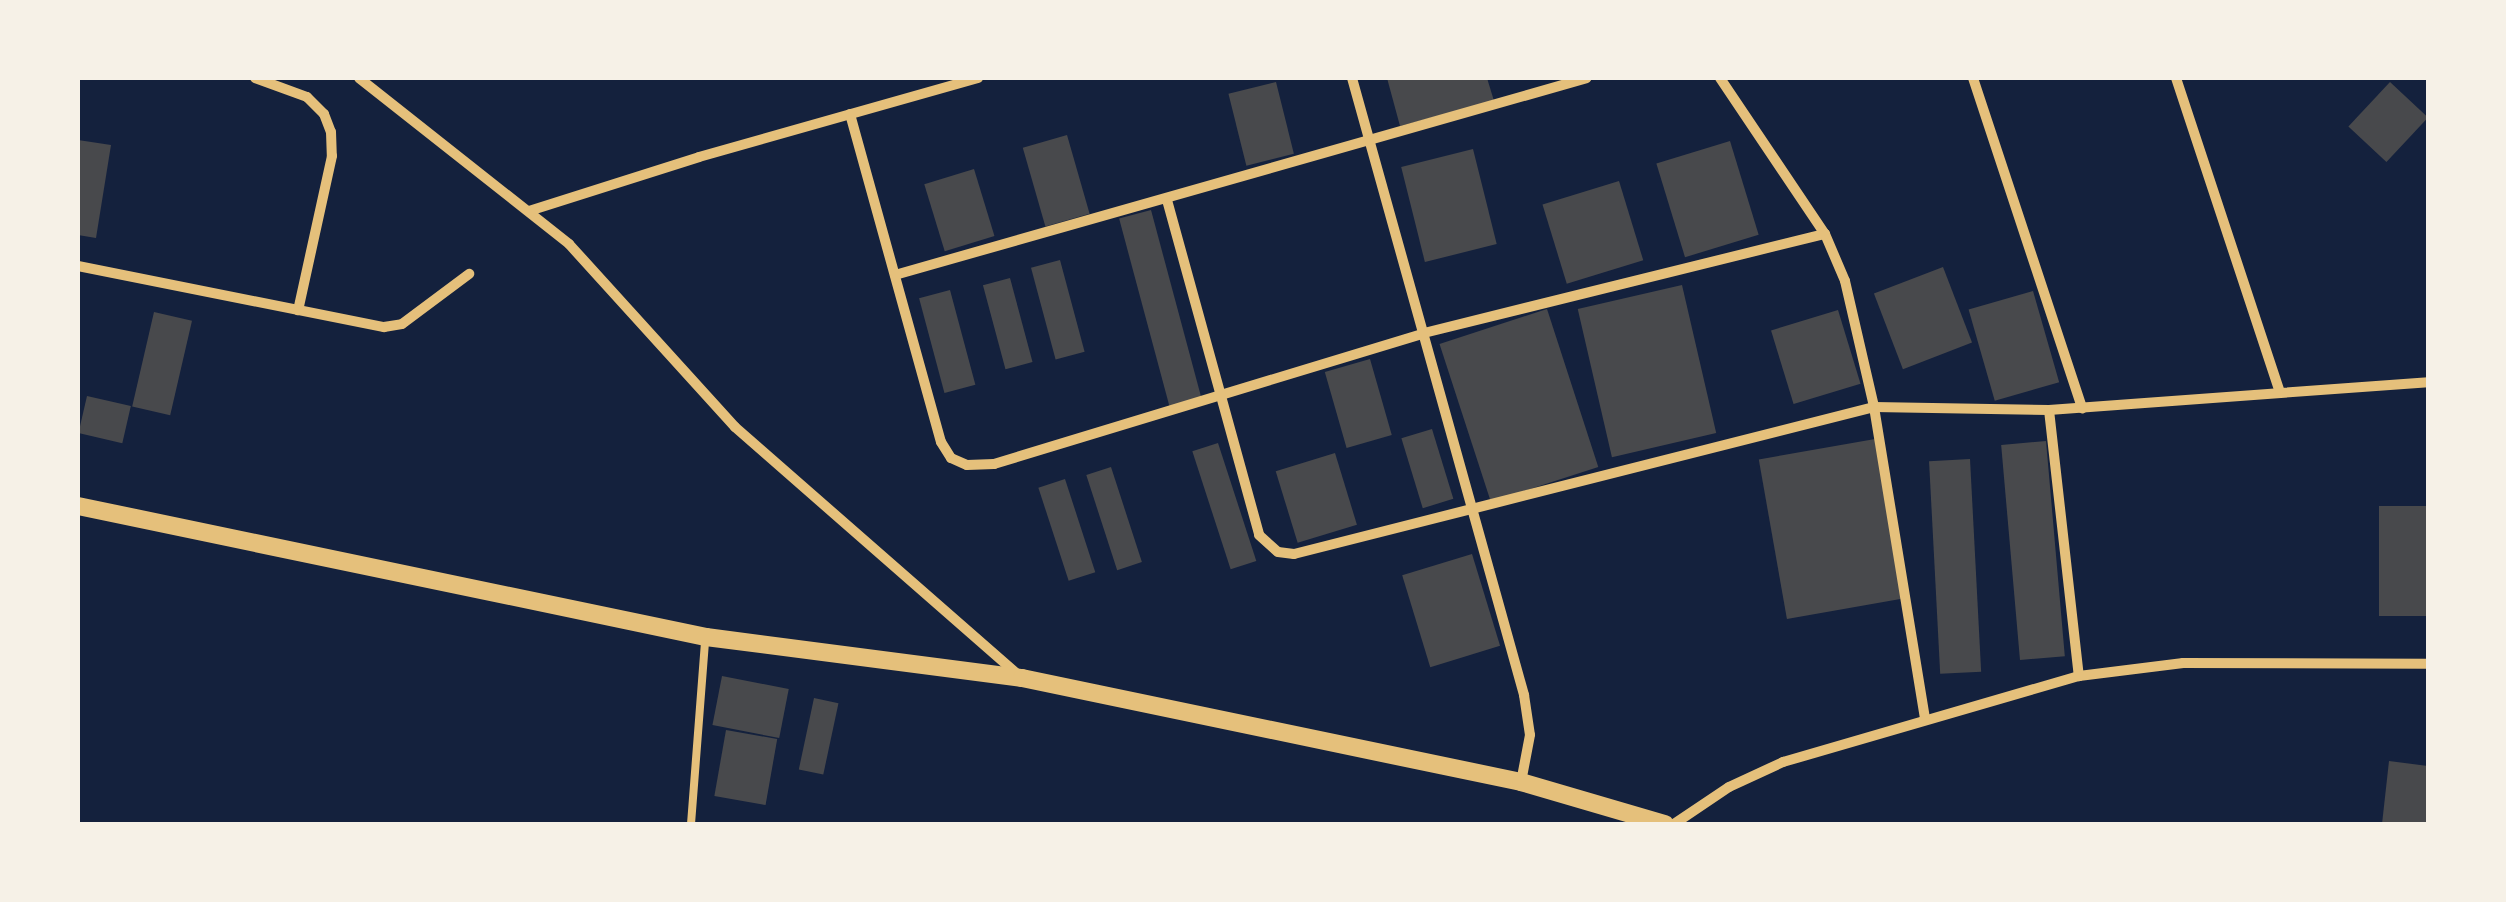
<!DOCTYPE html>
<html>
<head>
<meta charset="utf-8">
<style>
	body { margin:0 }
	#map { position:relative; width:2506px; height:902px; overflow:hidden; background:#14213d; font-family:Commissioner,sans-serif }
	div>[style] { position:absolute }
	[style*='--x'] { left:calc(var(--x)*1px); top:calc(var(--y)*1px); width:calc(var(--w)*1px); rotate:calc(var(--a)*1deg) }
	.building>* { inset:0; background:#48494c; transform-origin:0 0 }
	.service>* { height:8px; margin:-4px; padding:0 4px; transform-origin:4px; border-radius:4px; background:#e5c07b }
	.minor>* { height:10px; margin:-5px; padding:0 5px; transform-origin:5px; border-radius:5px; background:#e5c07b }
	.tertiary>* { height:18px; margin:-9px; padding:0 9px; transform-origin:9px; border-radius:9px; background:#e5c07b }
	span { translate:-50% -50%; white-space:nowrap; text-align:center; line-height:1.15; -webkit-text-stroke:10px #f6f1e7; paint-order:stroke }
	.frame { position:absolute; inset:0; border:80px solid #f6f1e7; pointer-events:none }
</style>
</head>
<body>
<div id="map">
	<div class="building">
		<div style="clip-path:polygon(1387px 78px,1487px 78px,1494px 101px,1400px 126px)"></div>
		<div style="left:1276px;top:82px;width:74px;height:49px;rotate:76deg"></div>
		<div style="left:2390px;top:82px;width:52px;height:61px;rotate:43deg"></div>
		<div style="left:1067px;top:135px;width:82px;height:46px;rotate:74deg"></div>
		<div style="clip-path:polygon(78px 140px,111px 145px,96px 238px,78px 235px)"></div>
		<div style="left:1730px;top:141px;width:98px;height:77px;rotate:73deg"></div>
		<div style="left:1473px;top:149px;width:98px;height:74px;rotate:76deg"></div>
		<div style="left:974px;top:169px;width:70px;height:52px;rotate:73deg"></div>
		<div style="left:1619px;top:181px;width:83px;height:80px;rotate:73deg"></div>
		<div style="left:1151px;top:210px;width:196px;height:33px;rotate:75deg"></div>
		<div style="left:1060px;top:260px;width:95px;height:30px;rotate:75deg"></div>
		<div style="left:1943px;top:267px;width:81px;height:74px;rotate:69deg"></div>
		<div style="left:1010px;top:278px;width:87px;height:28px;rotate:75deg"></div>
		<div style="left:1682px;top:285px;width:152px;height:107px;rotate:77deg"></div>
		<div style="left:950px;top:290px;width:98px;height:32px;rotate:75deg"></div>
		<div style="left:2033px;top:291px;width:95px;height:67px;rotate:74deg"></div>
		<div style="left:1547px;top:309px;width:166px;height:113px;rotate:72deg"></div>
		<div style="left:1838px;top:310px;width:77px;height:70px;rotate:73deg"></div>
		<div style="left:154px;top:312px;width:39px;height:97px;rotate:13deg"></div>
		<div style="left:1370px;top:359px;width:79px;height:47px;rotate:74deg"></div>
		<div style="left:87px;top:396px;width:45px;height:38px;rotate:13deg"></div>
		<div style="left:1432px;top:429px;width:73px;height:32px;rotate:73deg"></div>
		<div style="left:1875px;top:439px;width:162px;height:118px;rotate:80deg"></div>
		<div style="left:2046px;top:441px;width:216px;height:45px;rotate:85deg"></div>
		<div style="left:1218px;top:443px;width:124px;height:27px;rotate:72deg"></div>
		<div style="left:1335px;top:453px;width:75px;height:62px;rotate:73deg"></div>
		<div style="left:1970px;top:459px;width:213px;height:41px;rotate:87deg"></div>
		<div style="left:1111px;top:467px;width:100px;height:26px;rotate:72deg"></div>
		<div style="left:1065px;top:479px;width:98px;height:28px;rotate:72deg"></div>
		<div style="left:2428px;top:506px;width:110px;height:49px;rotate:90deg"></div>
		<div style="left:1472px;top:554px;width:96px;height:73px;rotate:73deg"></div>
		<div style="left:722px;top:676px;width:68px;height:50px;rotate:11deg"></div>
		<div style="left:814px;top:698px;width:25px;height:73px;rotate:12deg"></div>
		<div style="left:726px;top:730px;width:52px;height:67px;rotate:10deg"></div>
		<div style="clip-path:polygon(2389px 761px,2428px 766px,2428px 824px,2382px 824px)"></div>
	</div>
	<div class="service">
		<div style="--x:691;--y:824;--w:185;--a:-85.6"></div>
	</div>
	<div class="minor">
		<div style="--x:255;--y:78;--w:55;--a:20.1"></div>
		<div style="--x:307;--y:97;--w:24;--a:45"></div>
		<div style="--x:324;--y:114;--w:19;--a:69"></div>
		<div style="--x:331;--y:132;--w:24;--a:88"></div>
		<div style="--x:332;--y:156;--w:158;--a:102.4"></div>
		<div style="--x:359;--y:78;--w:268;--a:38.3"></div>
		<div style="--x:569;--y:244;--w:247;--a:47.8"></div>
		<div style="--x:735;--y:427;--w:380;--a:41.2"></div>
		<div style="--x:1352;--y:78;--w:641;--a:74.42"></div>
		<div style="--x:1524;--y:695;--w:40;--a:81.5"></div>
		<div style="--x:1530;--y:735;--w:48;--a:100.8"></div>
		<div style="--x:1720;--y:78;--w:188;--a:56.1"></div>
		<div style="--x:1825;--y:234;--w:51;--a:66.9"></div>
		<div style="--x:1845;--y:281;--w:129;--a:77"></div>
		<div style="--x:1874;--y:407;--w:317;--a:80.7"></div>
		<div style="--x:1973;--y:78;--w:348;--a:71.7"></div>
		<div style="--x:2176;--y:78;--w:329;--a:71.7"></div>
		<div style="--x:850;--y:114;--w:340;--a:74.5"></div>
		<div style="--x:941;--y:442;--w:19;--a:58"></div>
		<div style="--x:951;--y:458;--w:17;--a:24"></div>
		<div style="--x:967;--y:465;--w:27;--a:-2"></div>
		<div style="--x:994;--y:464;--w:450;--a:-16.9"></div>
		<div style="--x:1424;--y:333;--w:413;--a:-13.9"></div>
		<div style="--x:1167;--y:200;--w:347;--a:74.6"></div>
		<div style="--x:1259;--y:535;--w:25;--a:42"></div>
		<div style="--x:1278;--y:552;--w:16;--a:7"></div>
		<div style="--x:1294;--y:554;--w:598;--a:-14.22"></div>
		<div style="--x:1874;--y:407;--w:175;--a:1"></div>
		<div style="--x:2049;--y:410;--w:380;--a:-4.2"></div>
		<div style="--x:529;--y:211;--w:178;--a:-17.6"></div>
		<div style="--x:699;--y:157;--w:290;--a:-15.8"></div>
		<div style="--x:78;--y:266;--w:312;--a:11.3"></div>
		<div style="--x:384;--y:327;--w:18;--a:-9"></div>
		<div style="--x:402;--y:324;--w:84;--a:-36.7"></div>
		<div style="--x:895;--y:275;--w:719;--a:-15.89"></div>
		<div style="--x:2049;--y:410;--w:268;--a:83.6"></div>
		<div style="--x:1674;--y:824;--w:66;--a:-33.9"></div>
		<div style="--x:1729;--y:787;--w:60;--a:-24.8"></div>
		<div style="--x:1783;--y:762;--w:308;--a:-16.2"></div>
		<div style="--x:2079;--y:676;--w:105;--a:-7.1"></div>
		<div style="--x:2183;--y:663;--w:245;--a:0.2"></div>
	</div>
	<div class="tertiary">
		<div style="--x:78;--y:506;--w:642;--a:11.78"></div>
		<div style="--x:706;--y:637;--w:319;--a:7.4"></div>
		<div style="--x:1022;--y:678;--w:510;--a:11.77"></div>
		<div style="--x:1521;--y:782;--w:150;--a:16.3"></div>
	</div>
	<div class="frame"></div>
</div>
</body>
</html>
